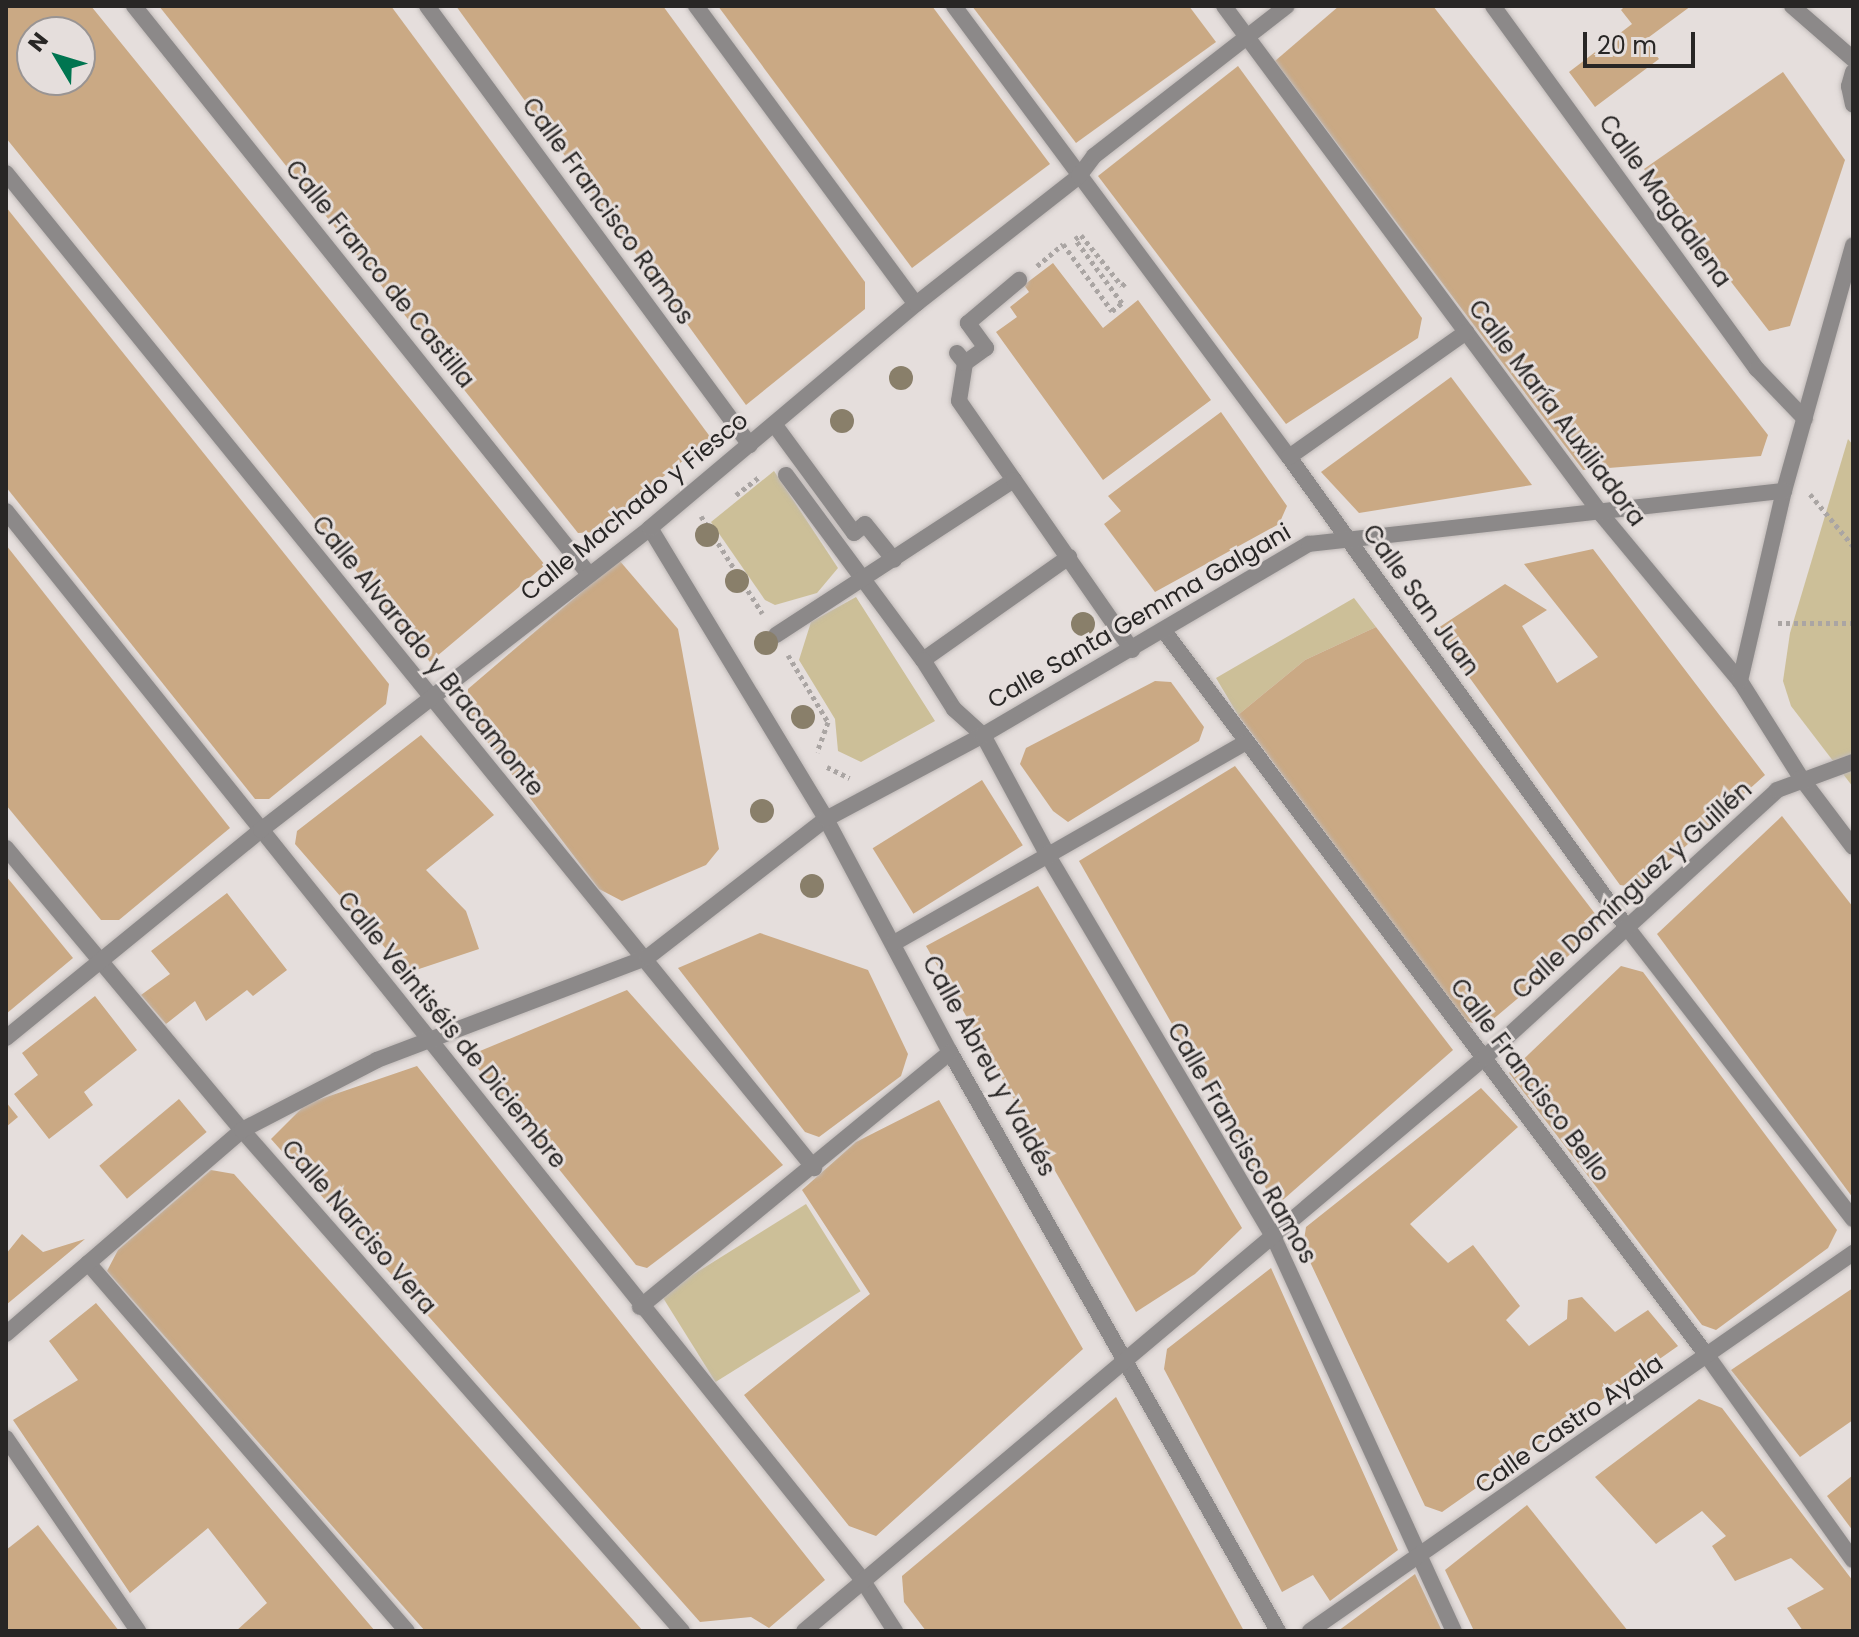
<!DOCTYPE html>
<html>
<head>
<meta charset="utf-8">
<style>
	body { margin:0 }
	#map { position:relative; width:1859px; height:1637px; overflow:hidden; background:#e5dedc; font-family:Poppins,sans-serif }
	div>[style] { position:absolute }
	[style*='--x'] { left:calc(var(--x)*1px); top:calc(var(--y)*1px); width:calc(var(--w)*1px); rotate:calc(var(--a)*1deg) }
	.green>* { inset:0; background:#ccbf98; transform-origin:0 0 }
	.building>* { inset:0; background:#caa984; transform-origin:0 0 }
	.path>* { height:5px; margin-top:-2.5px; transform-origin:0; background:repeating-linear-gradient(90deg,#aaa5a3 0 4px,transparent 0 8px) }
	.roads { filter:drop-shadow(0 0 2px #bfb9b7) drop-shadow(0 0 2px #bfb9b7) }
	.pedestrian>* { height:16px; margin:-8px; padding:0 8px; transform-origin:8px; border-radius:8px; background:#8c8989 }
	.minor>* { height:16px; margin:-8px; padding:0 8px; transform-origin:8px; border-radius:8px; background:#8c8989 }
	.trees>* { width:24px; height:24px; margin:-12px; border-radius:50%; background:#897f6a }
	span { translate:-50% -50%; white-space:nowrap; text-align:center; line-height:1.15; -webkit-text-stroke:6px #e5dedc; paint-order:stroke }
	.street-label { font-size:24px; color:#282625 }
	.frame { position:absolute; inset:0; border:8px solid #282625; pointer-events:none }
	.north { position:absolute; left:16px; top:16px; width:80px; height:80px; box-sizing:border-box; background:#e5dedc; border:2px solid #999493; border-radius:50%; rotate:308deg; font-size:22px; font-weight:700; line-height:32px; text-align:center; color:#282625 }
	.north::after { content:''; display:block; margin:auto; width:28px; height:36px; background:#007550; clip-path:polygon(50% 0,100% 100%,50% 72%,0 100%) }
	.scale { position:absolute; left:1583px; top:32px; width:112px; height:36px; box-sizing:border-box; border:4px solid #282625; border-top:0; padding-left:10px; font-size:24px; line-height:28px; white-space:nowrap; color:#282625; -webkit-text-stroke:6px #e5dedc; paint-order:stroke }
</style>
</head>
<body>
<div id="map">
	<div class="green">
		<div style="clip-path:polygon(1848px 439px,1853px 445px,1853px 787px,1791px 706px,1783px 681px,1790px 633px)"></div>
		<div style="clip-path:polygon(774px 471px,838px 568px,817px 593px,775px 605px,765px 600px,711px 522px)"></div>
		<div style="clip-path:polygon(856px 597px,935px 721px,861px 762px,838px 751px,835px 719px,799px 660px,811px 622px)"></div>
		<div style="clip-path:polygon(1354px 598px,1376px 627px,1305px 660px,1238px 715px,1216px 678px)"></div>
		<div style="left:806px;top:1204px;width:103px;height:171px;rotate:58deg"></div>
	</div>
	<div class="building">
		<div style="clip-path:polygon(evenodd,6px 6px,91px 6px,545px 565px,430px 662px,6px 138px,6px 6px,32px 32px,80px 32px,80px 80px,32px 80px,32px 32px)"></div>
		<div style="clip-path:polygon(159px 6px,391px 6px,711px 438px,595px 532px,578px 533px)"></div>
		<div style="clip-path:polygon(456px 6px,663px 6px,865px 282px,865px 309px,746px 405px)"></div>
		<div style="clip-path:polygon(718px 6px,932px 6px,1050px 164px,912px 268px)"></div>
		<div style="clip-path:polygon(972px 6px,1189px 6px,1216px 42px,1076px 143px)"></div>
		<div style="clip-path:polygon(1339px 6px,1433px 6px,1768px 435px,1761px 456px,1583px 470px,1275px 61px)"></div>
		<div style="clip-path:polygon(1625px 6px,1691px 6px,1645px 40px,1659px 59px,1595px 107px,1569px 72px,1632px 24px,1621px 10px)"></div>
		<div style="clip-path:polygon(1238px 66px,1422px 318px,1418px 338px,1286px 424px,1098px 176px)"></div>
		<div style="clip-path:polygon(1783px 72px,1845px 160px,1790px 326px,1769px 331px,1644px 169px)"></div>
		<div style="clip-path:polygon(6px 207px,389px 684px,386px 704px,269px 799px,255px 799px,6px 487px)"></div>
		<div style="clip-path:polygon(1053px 263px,1103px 328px,1138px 300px,1211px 400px,1103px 480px,996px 332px,1017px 317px,1010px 307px,1029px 292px,1024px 285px)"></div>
		<div style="clip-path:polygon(1451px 377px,1532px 485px,1359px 513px,1321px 472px)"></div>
		<div style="clip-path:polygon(1221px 412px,1287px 506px,1279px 524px,1155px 592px,1104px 524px,1121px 511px,1108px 496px)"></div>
		<div style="clip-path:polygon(6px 545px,230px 828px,119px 920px,101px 920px,6px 805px)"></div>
		<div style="clip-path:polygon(1593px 549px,1765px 775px,1639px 888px,1620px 885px,1435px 630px,1505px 584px,1547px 610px,1522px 626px,1557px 683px,1598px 657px,1524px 564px)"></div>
		<div style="clip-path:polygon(619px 560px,678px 629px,719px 849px,706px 865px,622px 901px,599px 889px,466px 714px,468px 689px)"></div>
		<div style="clip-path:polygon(1376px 627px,1596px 915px,1599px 930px,1485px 1026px,1465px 1021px,1238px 715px,1305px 660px)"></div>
		<div style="clip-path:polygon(1155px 681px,1171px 682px,1204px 727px,1199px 741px,1068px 822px,1053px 811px,1020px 764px,1026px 748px)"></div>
		<div style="clip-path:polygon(421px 735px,494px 815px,426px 870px,466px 911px,479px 949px,407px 973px,295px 844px,297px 831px)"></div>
		<div style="clip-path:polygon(1235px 766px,1453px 1050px,1276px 1206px,1079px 861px)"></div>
		<div style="left:982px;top:780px;width:77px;height:129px;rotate:58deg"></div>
		<div style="clip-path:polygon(1782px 816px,1853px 907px,1853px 1198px,1657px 934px)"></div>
		<div style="clip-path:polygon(6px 876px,73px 958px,6px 1014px)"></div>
		<div style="clip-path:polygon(1038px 886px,1242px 1228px,1195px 1274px,1136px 1312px,926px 946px)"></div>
		<div style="clip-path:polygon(227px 893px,287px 970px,253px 996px,247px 990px,206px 1021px,195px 1001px,166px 1024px,141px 995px,170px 974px,151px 951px)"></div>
		<div style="clip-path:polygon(760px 933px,868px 970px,908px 1054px,901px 1076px,819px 1137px,805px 1132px,678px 968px)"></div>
		<div style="clip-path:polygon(1621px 966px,1643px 972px,1837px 1230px,1828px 1248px,1716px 1330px,1702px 1325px,1509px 1073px)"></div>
		<div style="clip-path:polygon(627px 990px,783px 1165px,647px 1268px,636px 1265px,468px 1056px)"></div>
		<div style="clip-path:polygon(95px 996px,137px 1050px,84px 1092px,93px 1105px,49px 1139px,14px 1094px,38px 1075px,22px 1053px)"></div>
		<div style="clip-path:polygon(417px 1066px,825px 1580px,769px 1628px,751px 1617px,700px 1622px,271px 1139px,306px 1104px)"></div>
		<div style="clip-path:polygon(1481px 1088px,1518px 1127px,1410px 1224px,1448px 1263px,1473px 1245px,1520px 1306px,1506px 1320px,1529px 1346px,1567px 1319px,1568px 1300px,1582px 1297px,1615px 1332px,1648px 1310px,1678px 1346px,1442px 1512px,1425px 1506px,1303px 1247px,1306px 1227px)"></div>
		<div style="left:179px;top:1099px;width:43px;height:104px;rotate:50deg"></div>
		<div style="clip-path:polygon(939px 1100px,1083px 1349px,876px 1536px,849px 1526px,744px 1395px,870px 1294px,802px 1190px,856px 1142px)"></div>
		<div style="clip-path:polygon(6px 1102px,18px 1117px,6px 1127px)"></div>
		<div style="clip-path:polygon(211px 1170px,234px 1174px,643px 1631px,425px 1631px,107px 1271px,118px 1250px)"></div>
		<div style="clip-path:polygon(22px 1234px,43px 1252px,85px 1239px,6px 1305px,6px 1254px)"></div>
		<div style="clip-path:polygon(1271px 1268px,1398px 1550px,1330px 1601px,1313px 1575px,1282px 1592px,1164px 1369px,1167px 1349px)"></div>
		<div style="clip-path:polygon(1853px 1288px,1853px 1420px,1800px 1457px,1731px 1370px)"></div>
		<div style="clip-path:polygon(96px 1303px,375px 1631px,236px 1631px,267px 1603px,208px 1528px,130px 1593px,13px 1420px,78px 1380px,49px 1341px)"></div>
		<div style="clip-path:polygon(1116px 1397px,1244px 1631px,926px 1631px,904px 1602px,902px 1576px)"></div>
		<div style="clip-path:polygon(1699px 1399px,1722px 1408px,1853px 1581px,1853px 1631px,1803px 1631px,1787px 1608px,1824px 1589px,1791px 1558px,1735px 1581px,1712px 1546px,1726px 1536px,1702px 1511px,1656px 1544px,1595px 1477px)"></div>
		<div style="clip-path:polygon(1853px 1475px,1853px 1531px,1827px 1496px)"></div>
		<div style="clip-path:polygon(1527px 1505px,1628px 1631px,1474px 1631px,1445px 1570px)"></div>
		<div style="clip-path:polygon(38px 1525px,119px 1631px,10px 1631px,6px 1626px,6px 1550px)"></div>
		<div style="clip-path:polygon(1415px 1574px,1442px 1631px,1338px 1631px)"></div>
	</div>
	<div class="path">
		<div style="--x:1037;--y:266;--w:34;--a:-40"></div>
		<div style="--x:1063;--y:244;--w:83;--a:53.8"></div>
		<div style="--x:1112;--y:311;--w:13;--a:-39"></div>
		<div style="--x:1122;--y:303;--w:79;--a:-126.3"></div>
		<div style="--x:1075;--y:239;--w:7;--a:-34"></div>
		<div style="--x:1081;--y:235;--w:65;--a:51.2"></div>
		<div style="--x:1122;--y:286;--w:6;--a:-45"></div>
		<div style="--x:1810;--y:494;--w:67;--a:50.4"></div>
		<div style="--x:736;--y:495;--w:31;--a:-38"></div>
		<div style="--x:701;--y:516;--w:115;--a:57.8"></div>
		<div style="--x:1778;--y:623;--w:75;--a:0"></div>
		<div style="--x:788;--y:655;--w:78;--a:59.2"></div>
		<div style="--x:828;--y:722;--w:32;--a:110"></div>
		<div style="--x:827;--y:767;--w:25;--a:26"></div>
	</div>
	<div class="roads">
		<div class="pedestrian">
			<div style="--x:957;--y:353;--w:13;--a:51"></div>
			<div style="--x:965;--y:363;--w:38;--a:99"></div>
			<div style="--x:959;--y:401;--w:96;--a:55.2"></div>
			<div style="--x:965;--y:363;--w:26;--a:-36"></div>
			<div style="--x:986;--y:348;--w:31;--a:-126"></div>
			<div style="--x:968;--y:323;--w:67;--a:-40.1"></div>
			<div style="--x:774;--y:424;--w:135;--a:53.7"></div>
			<div style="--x:854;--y:533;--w:14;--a:-39"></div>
			<div style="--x:865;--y:524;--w:46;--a:51.1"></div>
			<div style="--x:786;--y:475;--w:230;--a:53.5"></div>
			<div style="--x:923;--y:660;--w:179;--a:-35.2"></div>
			<div style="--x:776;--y:635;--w:284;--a:-33.1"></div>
			<div style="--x:1014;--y:480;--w:207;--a:55.2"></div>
			<div style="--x:923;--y:660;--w:58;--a:57.7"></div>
			<div style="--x:954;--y:709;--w:39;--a:42"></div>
			<div style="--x:861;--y:1578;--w:63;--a:57.3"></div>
		</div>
		<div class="minor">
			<div style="--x:134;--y:6;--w:726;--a:51.32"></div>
			<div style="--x:427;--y:6;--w:545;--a:53.66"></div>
			<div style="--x:696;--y:6;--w:370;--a:53.6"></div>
			<div style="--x:954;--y:6;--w:562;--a:53.4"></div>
			<div style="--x:1289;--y:457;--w:576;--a:54.32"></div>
			<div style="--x:1625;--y:925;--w:372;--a:52.2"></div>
			<div style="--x:1224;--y:6;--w:634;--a:53.4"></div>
			<div style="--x:1602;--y:515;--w:216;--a:50.3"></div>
			<div style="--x:1740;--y:681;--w:115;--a:57.8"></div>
			<div style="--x:1801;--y:778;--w:86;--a:53"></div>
			<div style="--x:1493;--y:6;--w:449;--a:54"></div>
			<div style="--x:1757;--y:369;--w:69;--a:46.2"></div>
			<div style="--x:1792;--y:6;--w:81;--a:41"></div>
			<div style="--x:1853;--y:72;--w:15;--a:106"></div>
			<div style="--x:1849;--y:86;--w:19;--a:78"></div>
			<div style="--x:6;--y:173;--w:1282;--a:50.92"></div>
			<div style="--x:1289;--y:457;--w:217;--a:-35.2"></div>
			<div style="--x:6;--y:511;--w:1367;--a:51.29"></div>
			<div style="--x:650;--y:528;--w:340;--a:58.8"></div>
			<div style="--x:826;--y:819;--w:264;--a:62"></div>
			<div style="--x:950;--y:1052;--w:665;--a:60.47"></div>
			<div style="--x:1164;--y:631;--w:907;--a:53.16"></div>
			<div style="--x:1708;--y:1357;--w:249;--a:54.5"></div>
			<div style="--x:1740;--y:681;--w:195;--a:-77"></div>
			<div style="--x:1784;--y:491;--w:255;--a:-74.3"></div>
			<div style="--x:983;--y:735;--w:135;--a:61.7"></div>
			<div style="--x:1047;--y:854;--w:444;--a:59.4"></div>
			<div style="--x:1273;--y:1236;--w:434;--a:65.4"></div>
			<div style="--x:6;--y:848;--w:368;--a:50.1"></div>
			<div style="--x:242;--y:1130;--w:667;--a:48.71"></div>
			<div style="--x:894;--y:943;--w:403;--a:-29.7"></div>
			<div style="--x:6;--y:1038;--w:329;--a:-39.2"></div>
			<div style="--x:261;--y:830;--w:492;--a:-37.8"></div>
			<div style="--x:650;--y:528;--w:348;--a:-40.1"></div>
			<div style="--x:916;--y:304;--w:207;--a:-38.1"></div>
			<div style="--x:1079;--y:176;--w:25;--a:-53"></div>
			<div style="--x:1094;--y:156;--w:244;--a:-37.9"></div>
			<div style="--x:88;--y:1263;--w:487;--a:49.1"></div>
			<div style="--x:640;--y:1307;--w:401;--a:-39.4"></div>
			<div style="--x:6;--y:1334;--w:312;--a:-40.8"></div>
			<div style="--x:242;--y:1130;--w:152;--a:-27.4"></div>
			<div style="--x:377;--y:1060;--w:290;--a:-20.8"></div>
			<div style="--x:648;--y:957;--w:225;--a:-37.8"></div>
			<div style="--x:826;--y:819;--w:178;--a:-28.1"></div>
			<div style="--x:983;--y:735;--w:378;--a:-30.4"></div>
			<div style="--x:1309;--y:544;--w:478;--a:-6.4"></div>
			<div style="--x:6;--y:1438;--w:234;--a:55.6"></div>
			<div style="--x:804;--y:1631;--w:889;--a:-40.12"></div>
			<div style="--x:1484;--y:1058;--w:397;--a:-42.4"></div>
			<div style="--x:1777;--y:790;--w:81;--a:-20.2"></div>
			<div style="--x:1310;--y:1631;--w:662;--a:-34.84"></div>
		</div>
	</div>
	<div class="trees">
		<div style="left:901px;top:378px"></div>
		<div style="left:842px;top:421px"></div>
		<div style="left:707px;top:535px"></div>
		<div style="left:737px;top:581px"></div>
		<div style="left:1083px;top:624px"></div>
		<div style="left:766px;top:643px"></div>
		<div style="left:803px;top:717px"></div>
		<div style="left:762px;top:811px"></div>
		<div style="left:812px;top:886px"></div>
	</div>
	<div class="street-label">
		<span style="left:1665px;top:201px;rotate:54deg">Calle Magdalena</span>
		<span style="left:608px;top:211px;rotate:54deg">Calle Francisco Ramos</span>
		<span style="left:380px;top:274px;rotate:51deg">Calle Franco de Castilla</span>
		<span style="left:1557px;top:413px;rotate:53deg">Calle María Auxiliadora</span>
		<span style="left:634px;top:506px;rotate:-39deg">Calle Machado y Fiesco</span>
		<span style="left:1421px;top:600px;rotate:54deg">Calle San Juan</span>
		<span style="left:1139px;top:616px;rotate:-30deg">Calle Santa Gemma Galgani</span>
		<span style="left:428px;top:656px;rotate:51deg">Calle Alvarado y Bracamonte</span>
		<span style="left:1632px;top:890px;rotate:-42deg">Calle Domínguez y Guillén</span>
		<span style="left:452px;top:1030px;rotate:51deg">Calle Veintiséis de Diciembre</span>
		<span style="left:989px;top:1066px;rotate:61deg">Calle Abreu y Valdés</span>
		<span style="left:1530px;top:1080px;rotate:53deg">Calle Francisco Bello</span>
		<span style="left:1242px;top:1143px;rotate:60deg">Calle Francisco Ramos</span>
		<span style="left:359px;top:1227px;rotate:49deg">Calle Narciso Vera</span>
		<span style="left:1569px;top:1424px;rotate:-35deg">Calle Castro Ayala</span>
	</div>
	<div class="frame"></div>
	<div class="north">N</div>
	<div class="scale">20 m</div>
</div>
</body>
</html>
